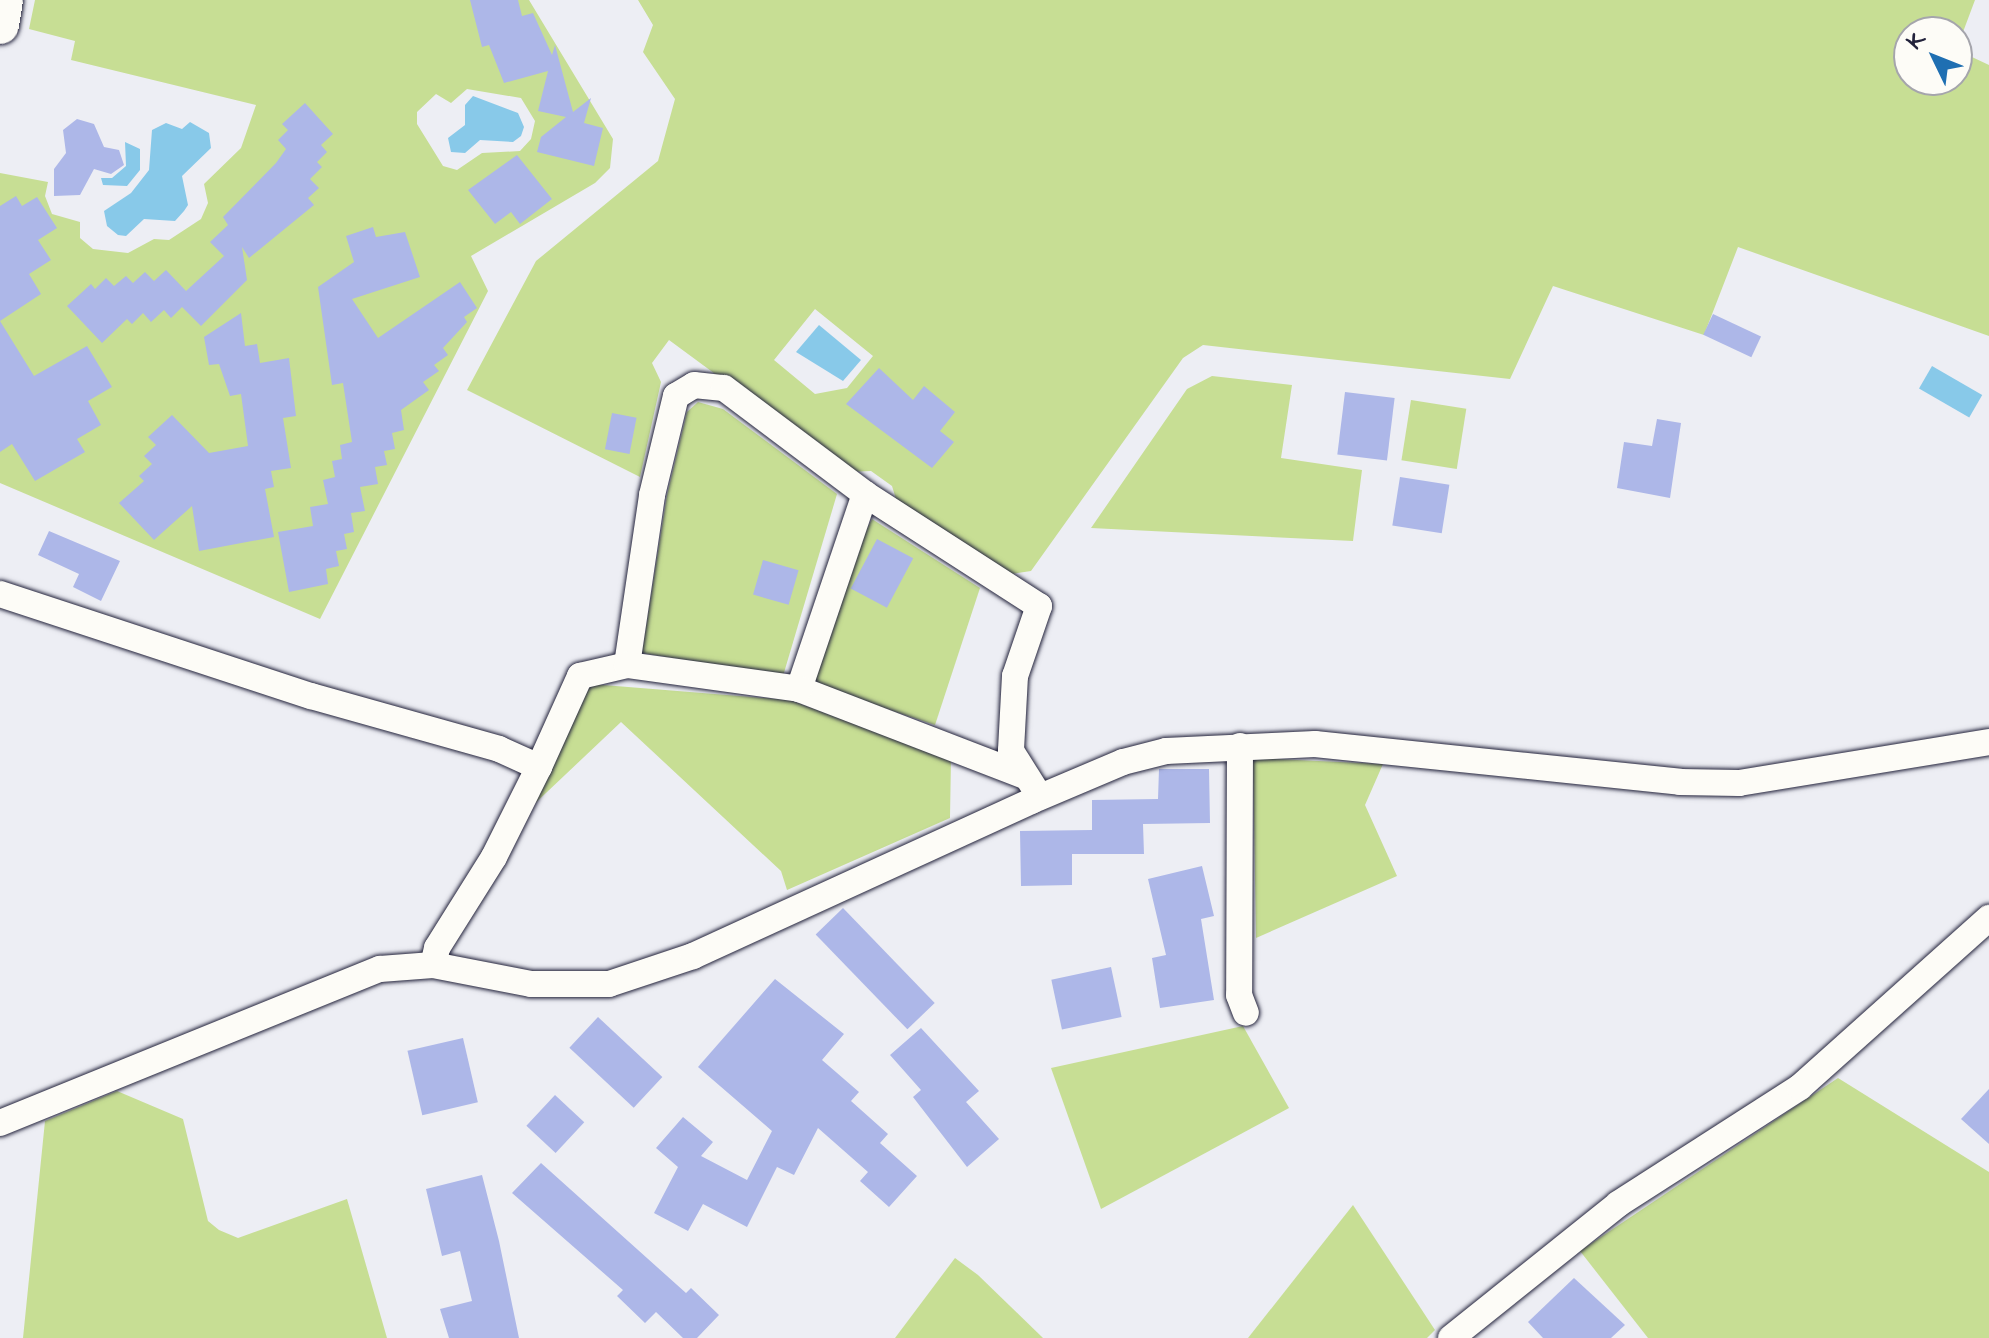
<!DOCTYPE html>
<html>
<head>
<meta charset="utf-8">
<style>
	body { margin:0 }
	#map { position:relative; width:1989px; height:1338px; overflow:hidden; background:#edeef4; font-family:Mynerve,sans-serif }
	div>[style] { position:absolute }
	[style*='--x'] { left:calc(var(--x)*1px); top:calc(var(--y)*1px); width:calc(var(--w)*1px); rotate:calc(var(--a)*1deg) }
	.green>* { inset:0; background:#c7de94; transform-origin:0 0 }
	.water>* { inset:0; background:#88c9e9; transform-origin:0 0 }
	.building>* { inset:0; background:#adb7e8; transform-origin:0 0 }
	.roads { filter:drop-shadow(0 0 2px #22223b) drop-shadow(0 0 2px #22223b) }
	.street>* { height:26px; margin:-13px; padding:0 13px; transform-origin:13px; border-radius:13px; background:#fdfcf7 }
	.secondary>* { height:38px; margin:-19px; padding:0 19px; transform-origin:19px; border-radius:19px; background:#fdfcf7 }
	span { translate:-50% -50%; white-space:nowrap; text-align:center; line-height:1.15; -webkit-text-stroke:6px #fdfcf7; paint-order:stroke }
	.north { position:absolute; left:1893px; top:16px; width:80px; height:80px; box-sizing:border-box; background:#fdfcf7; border:2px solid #a5a5ac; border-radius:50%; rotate:313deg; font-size:22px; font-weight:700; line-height:32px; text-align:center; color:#22223b }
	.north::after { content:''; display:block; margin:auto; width:28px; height:36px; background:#1f6fb2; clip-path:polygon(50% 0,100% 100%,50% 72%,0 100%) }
</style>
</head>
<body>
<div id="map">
	<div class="green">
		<div style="clip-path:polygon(evenodd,35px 0,529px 0,613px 139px,610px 168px,595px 183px,471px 256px,488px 291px,320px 619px,0 483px,0 173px,48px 182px,45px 196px,52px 214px,80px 222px,80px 238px,93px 249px,128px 253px,154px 239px,169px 240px,201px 219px,208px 203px,204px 184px,241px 148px,256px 105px,71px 60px,75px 41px,29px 29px,35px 0,467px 89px,521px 98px,535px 121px,531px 139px,520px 151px,482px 153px,457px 170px,443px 166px,417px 124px,417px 112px,436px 94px,451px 103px,467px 89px)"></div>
		<div style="clip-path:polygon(evenodd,638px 0,1975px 0,1957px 48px,1957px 32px,1909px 32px,1909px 80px,1957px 80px,1957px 50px,1989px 65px,1989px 336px,1738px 247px,1704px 335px,1553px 286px,1510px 379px,1203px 345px,1183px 358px,1031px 571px,1012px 574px,896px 499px,892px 486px,871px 471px,848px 472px,669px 340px,652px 363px,661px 382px,640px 477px,467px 390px,536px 261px,658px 161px,675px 99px,643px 52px,653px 25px,638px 0,815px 309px,873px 356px,847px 388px,815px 394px,774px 360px,815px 309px)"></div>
		<div style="clip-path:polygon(1212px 376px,1292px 385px,1281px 458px,1362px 470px,1353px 541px,1091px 528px,1187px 389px)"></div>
		<div style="left:1411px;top:400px;width:56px;height:61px;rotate:9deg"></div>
		<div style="clip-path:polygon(698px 402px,723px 409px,837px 494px,783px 676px,642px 653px,667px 495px,687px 412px)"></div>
		<div style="clip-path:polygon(872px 519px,980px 588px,935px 725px,812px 684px,844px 573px)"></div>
		<div style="clip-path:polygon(591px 684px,790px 700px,951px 759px,950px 818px,787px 890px,781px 871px,621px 722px,528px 810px)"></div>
		<div style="clip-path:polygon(1253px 758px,1383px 764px,1365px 805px,1397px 876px,1256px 938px)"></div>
		<div style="clip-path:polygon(1243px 1026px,1289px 1108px,1101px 1209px,1051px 1068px)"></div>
		<div style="clip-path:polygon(1838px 1078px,1989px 1172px,1989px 1338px,1648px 1338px,1580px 1251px)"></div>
		<div style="clip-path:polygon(117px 1091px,183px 1119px,208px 1221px,219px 1230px,238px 1238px,347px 1199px,387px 1338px,23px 1338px,45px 1121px)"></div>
		<div style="clip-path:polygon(1353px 1205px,1435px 1330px,1427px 1338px,1248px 1338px)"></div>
		<div style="clip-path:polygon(955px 1258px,978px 1275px,1043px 1338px,895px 1338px)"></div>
	</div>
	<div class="water">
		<div style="clip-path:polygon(473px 96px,518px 113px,524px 127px,521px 136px,513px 142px,480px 140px,465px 153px,451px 152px,448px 138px,465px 125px,465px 105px)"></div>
		<div style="clip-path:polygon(190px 122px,209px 133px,211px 148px,182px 176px,188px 205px,184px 211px,175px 221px,144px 219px,126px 236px,118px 235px,107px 226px,104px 211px,131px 193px,149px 170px,152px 130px,166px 123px,182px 129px)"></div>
		<div style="clip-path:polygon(125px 142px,140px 149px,140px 170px,127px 186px,103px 185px,101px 178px,112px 178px,126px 166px)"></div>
		<div style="clip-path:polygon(819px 325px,861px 360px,843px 381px,796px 352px)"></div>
		<div style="left:1932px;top:366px;width:58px;height:26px;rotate:30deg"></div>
	</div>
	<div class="building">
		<div style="clip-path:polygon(470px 0,518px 0,522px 16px,533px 13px,552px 55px,555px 45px,573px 112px,591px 98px,584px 123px,603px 128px,594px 166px,537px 152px,541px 137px,566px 117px,538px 111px,548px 71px,504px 83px,489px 45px,482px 47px)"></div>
		<div style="clip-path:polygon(305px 103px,333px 134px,321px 145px,327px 152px,317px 162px,322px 167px,310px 179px,319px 188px,308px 198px,314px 205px,249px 258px,242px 247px,247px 280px,201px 326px,182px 307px,171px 318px,164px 310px,151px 322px,143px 313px,132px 324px,127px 319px,102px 343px,67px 306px,91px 284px,95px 289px,106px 278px,114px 286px,126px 276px,133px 283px,145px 272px,154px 281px,166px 270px,186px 291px,224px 256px,210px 242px,228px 225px,223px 217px,276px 163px,286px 149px,278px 140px,288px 130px,282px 124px)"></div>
		<div style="clip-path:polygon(77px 119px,94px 124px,104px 147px,119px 150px,124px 165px,111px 174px,94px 169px,80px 195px,54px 196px,54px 169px,66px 153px,63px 130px)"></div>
		<div style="clip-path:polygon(517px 155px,552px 199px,520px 224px,511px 212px,495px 224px,468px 190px)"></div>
		<div style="clip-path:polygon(16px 196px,22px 206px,37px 197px,57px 228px,38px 240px,51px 260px,29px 274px,41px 294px,0 321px,34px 376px,87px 346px,112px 387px,88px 401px,101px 425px,77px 439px,85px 452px,35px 481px,12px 444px,0 452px,0 206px)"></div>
		<div style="clip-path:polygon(373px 227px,376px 237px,405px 232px,420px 277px,352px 299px,378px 338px,460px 282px,477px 308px,464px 317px,467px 322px,443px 348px,448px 355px,434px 365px,439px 371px,423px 382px,429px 390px,401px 410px,404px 430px,392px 433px,395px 449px,384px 451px,387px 465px,375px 467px,378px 484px,360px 487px,365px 511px,351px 513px,354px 532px,344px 534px,347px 549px,336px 551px,339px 566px,326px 569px,328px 584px,289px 592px,278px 532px,313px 526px,310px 507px,328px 504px,323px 480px,335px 477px,332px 461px,342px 459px,340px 445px,352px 442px,343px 383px,332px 385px,318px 287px,354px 262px,346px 236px)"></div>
		<div style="clip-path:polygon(241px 313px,245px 346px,257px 344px,260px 363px,289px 358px,296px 416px,283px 418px,291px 468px,271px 471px,274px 487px,265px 489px,274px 537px,199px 551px,192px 506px,154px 540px,119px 503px,144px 481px,139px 476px,152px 464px,144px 456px,156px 445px,148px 437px,172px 415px,209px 453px,248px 446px,241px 394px,230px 396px,219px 364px,209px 365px,204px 337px)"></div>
		<div style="left:1713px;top:314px;width:53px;height:23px;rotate:25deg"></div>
		<div style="clip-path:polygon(879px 368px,913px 400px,924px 386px,955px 412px,940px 431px,954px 442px,932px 468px,846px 404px)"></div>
		<div style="left:1345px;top:392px;width:50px;height:63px;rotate:7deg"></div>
		<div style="left:612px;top:413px;width:25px;height:37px;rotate:11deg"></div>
		<div style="clip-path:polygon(1657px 419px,1681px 423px,1670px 498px,1617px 488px,1624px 442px,1652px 446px)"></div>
		<div style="left:1400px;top:477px;width:50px;height:49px;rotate:9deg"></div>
		<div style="clip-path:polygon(49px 531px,120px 561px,101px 601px,73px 587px,79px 574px,38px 555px)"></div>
		<div style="left:877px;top:539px;width:41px;height:56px;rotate:28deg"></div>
		<div style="left:763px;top:560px;width:37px;height:36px;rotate:16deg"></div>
		<div style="clip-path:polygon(1159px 769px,1209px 769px,1210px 823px,1143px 824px,1144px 854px,1072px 854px,1072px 885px,1021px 886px,1020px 831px,1092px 830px,1092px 800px,1158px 799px)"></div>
		<div style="clip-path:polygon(1202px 866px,1214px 916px,1201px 919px,1214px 1000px,1160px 1008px,1152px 958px,1166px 955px,1148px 879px)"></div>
		<div style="left:843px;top:908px;width:132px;height:38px;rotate:46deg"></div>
		<div style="left:1111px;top:967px;width:51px;height:61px;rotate:78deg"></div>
		<div style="clip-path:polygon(775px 979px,844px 1034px,822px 1060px,859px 1092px,851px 1101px,888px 1134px,880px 1143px,917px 1176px,889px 1207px,860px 1181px,868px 1172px,818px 1128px,794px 1175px,777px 1167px,747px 1227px,703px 1204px,688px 1231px,654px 1213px,678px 1167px,656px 1148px,683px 1117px,713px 1142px,701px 1156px,747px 1180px,772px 1131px,698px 1067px)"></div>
		<div style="left:598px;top:1017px;width:88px;height:42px;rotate:43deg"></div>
		<div style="clip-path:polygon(921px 1028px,979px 1091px,966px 1102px,999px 1139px,967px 1167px,913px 1097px,921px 1090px,890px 1055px)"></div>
		<div style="left:463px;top:1038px;width:66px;height:57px;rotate:77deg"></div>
		<div style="clip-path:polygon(1989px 1089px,1989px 1144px,1961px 1119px)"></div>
		<div style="left:555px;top:1095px;width:40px;height:42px;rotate:43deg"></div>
		<div style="clip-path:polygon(541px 1163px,686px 1293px,691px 1288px,719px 1315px,697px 1338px,683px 1338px,656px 1312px,645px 1323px,617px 1296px,623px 1290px,512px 1193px)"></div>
		<div style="clip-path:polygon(482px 1175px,499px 1241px,519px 1338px,449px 1338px,440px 1309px,472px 1301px,460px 1251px,442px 1256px,426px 1189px)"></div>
		<div style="clip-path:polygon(1574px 1278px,1625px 1325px,1611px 1338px,1543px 1338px,1528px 1322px)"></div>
	</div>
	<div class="roads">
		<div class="street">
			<div style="--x:865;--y:494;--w:206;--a:108.7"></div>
			<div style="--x:799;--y:689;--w:239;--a:21.1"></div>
			<div style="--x:0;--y:594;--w:327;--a:18.2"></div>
			<div style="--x:311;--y:696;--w:195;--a:15.7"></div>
			<div style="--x:499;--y:749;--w:44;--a:24.2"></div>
			<div style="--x:539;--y:767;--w:101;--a:116.6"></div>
			<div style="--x:494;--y:857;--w:107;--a:122.1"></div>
			<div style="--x:437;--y:948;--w:17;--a:103"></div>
			<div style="--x:627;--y:665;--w:172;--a:-81.6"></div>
			<div style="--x:652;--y:495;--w:102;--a:-76.4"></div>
			<div style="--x:676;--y:396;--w:21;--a:-31"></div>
			<div style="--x:694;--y:385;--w:30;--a:6"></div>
			<div style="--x:724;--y:388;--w:176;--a:36.9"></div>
			<div style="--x:865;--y:494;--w:207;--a:32.8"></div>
			<div style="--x:1039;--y:606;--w:74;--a:108.9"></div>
			<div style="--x:1015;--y:676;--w:75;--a:93.1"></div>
			<div style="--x:1011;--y:751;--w:54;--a:57.8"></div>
			<div style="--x:1240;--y:746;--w:249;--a:90.2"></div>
			<div style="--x:1239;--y:995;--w:19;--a:69"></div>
			<div style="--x:539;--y:767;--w:100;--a:-65.7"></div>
			<div style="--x:580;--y:676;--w:48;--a:-13.2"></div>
			<div style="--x:627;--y:665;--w:174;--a:7.9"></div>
			<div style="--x:0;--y:1123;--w:410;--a:-22.1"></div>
			<div style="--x:380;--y:969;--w:53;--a:-4.3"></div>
			<div style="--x:433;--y:965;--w:100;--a:11"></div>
			<div style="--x:531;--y:984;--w:78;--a:0"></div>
			<div style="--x:609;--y:984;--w:89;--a:-18.4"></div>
			<div style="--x:693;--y:956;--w:372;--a:-24.6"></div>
			<div style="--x:1031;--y:801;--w:100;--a:-23"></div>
			<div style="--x:1123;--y:762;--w:44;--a:-14.3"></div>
			<div style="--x:1166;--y:751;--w:149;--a:-2.7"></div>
			<div style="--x:1315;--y:744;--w:367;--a:5.9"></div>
			<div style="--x:1680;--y:782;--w:59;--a:1"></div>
			<div style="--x:1739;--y:783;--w:253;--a:-9.3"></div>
			<div style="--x:1451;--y:1338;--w:214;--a:-38.7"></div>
			<div style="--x:1618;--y:1204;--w:216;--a:-32.7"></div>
			<div style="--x:1800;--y:1087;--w:254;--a:-41.8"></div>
		</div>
		<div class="secondary">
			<div style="--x:0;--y:25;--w:25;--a:-81"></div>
		</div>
	</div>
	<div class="north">K</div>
</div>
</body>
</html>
